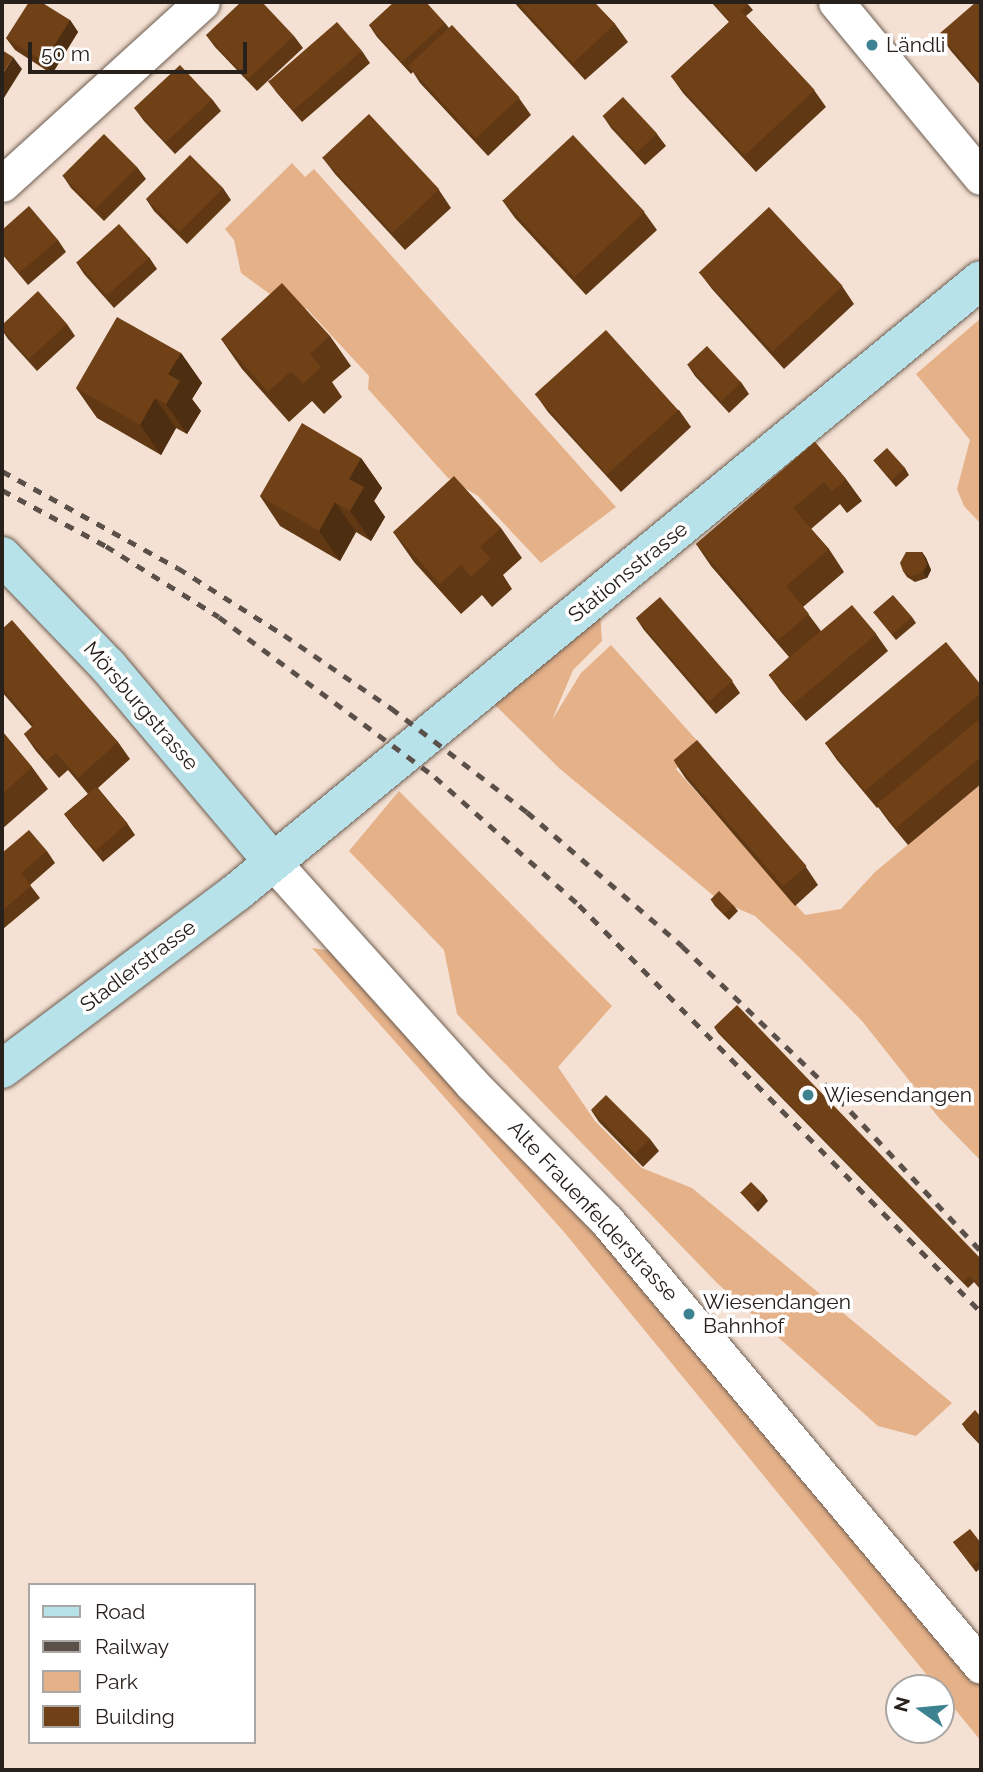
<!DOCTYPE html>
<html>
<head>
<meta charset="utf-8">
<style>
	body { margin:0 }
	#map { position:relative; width:983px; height:1772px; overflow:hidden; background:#f4e1d3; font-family:Raleway,sans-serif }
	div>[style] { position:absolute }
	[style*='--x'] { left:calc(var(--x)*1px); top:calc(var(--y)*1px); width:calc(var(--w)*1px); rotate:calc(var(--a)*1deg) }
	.green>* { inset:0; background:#e5b189 }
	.roads { filter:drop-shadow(0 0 2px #6d5d51) drop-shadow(0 0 2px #6d5d51) }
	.street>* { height:35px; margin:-17.5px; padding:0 17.5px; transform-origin:17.5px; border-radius:17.5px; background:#fff }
	.secondary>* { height:38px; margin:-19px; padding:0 19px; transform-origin:19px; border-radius:19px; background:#b7e2e9 }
	.rail>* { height:5px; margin-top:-2.5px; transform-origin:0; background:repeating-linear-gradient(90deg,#5a5049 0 9px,transparent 0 18px) }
	.wall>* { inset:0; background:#603814 }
	.shaded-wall>* { inset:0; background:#4e2e10 }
	.building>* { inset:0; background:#704117; transform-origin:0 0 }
	.dots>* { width:19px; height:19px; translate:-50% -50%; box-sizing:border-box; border:4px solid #fff; border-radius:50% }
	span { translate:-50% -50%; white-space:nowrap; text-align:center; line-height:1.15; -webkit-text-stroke:7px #fff; paint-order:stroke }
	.poi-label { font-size:21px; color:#27201b }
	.left { translate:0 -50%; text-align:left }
	.street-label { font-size:21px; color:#27201b }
	.frame { position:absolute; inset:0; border:4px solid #27201b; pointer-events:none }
	.legend { position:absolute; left:28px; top:1583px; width:228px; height:161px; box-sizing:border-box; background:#fff; border:2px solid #a9a6a4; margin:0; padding:9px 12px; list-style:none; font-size:21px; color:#27201b }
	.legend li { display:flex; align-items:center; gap:14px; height:35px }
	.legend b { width:35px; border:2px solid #a9a6a4 }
	.north { position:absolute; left:885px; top:1674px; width:70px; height:70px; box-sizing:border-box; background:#fff; border:2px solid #a9a6a4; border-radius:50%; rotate:285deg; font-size:19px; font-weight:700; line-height:28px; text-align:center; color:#27201b }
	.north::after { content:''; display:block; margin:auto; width:24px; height:32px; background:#3d8290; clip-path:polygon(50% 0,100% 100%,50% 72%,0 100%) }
	.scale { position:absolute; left:28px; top:42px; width:219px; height:32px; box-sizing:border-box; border:4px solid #27201b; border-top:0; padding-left:9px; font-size:21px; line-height:24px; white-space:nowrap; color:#27201b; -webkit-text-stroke:5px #fff; paint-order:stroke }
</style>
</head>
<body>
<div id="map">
	<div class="green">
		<div style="clip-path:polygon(292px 163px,305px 177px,314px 169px,616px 507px,541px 563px,478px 496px,448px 478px,368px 389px,369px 376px,307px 309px,274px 297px,241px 273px,234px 240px,225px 229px)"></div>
		<div style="clip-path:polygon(981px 318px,981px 524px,964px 506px,957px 489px,970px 440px,916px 374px)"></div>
		<div style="clip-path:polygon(599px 595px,602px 641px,573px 670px,552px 720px,581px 673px,611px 645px,701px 745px,676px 769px,805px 915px,841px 909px,875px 872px,981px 784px,981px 1161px,939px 1118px,862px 1021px,801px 959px,755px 916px,720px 901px,560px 769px,494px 704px)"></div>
		<div style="clip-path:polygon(399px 791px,612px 1006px,558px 1067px,595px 1121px,642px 1168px,692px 1188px,952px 1403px,916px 1436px,878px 1426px,717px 1283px,457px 1014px,444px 950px,349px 851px)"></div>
		<div style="clip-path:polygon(312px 948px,332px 951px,391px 989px,981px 1666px,981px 1741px,564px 1232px)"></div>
	</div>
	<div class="roads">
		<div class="street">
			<div style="--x:836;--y:2;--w:227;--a:50.4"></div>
			<div style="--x:2;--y:184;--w:270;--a:-42.3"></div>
			<div style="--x:273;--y:862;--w:298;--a:48.1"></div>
			<div style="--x:472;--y:1084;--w:192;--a:45.4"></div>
			<div style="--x:607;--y:1221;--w:581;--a:49.95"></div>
		</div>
		<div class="secondary">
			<div style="--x:2;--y:556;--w:153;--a:46.1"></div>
			<div style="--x:108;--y:666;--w:256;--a:49.9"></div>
			<div style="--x:2;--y:1069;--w:294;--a:-37"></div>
			<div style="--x:237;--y:892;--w:963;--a:-39.44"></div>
		</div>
	</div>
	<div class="rail">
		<div style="--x:2;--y:471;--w:201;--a:28.9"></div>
		<div style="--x:178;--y:568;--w:125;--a:32.3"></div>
		<div style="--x:284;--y:635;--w:130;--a:34.3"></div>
		<div style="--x:391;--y:708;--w:171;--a:37.4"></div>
		<div style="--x:527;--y:812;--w:205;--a:40.8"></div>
		<div style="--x:682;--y:946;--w:200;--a:44"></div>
		<div style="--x:826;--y:1085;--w:227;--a:47"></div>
		<div style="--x:2;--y:490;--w:118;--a:28.3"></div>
		<div style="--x:106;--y:546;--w:133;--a:32.1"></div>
		<div style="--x:219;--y:617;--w:269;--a:36.5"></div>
		<div style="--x:435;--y:777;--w:193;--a:41.6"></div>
		<div style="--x:579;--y:905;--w:572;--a:45.35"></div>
	</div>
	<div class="wall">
		<div style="clip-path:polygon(514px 2px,594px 2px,615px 24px,628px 42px,585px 80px,519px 8px)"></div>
		<div style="clip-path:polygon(711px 2px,746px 2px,753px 10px,746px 16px,814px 90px,826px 107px,756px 172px,683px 93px,671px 76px,729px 22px)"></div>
		<div style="clip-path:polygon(981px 2px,981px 86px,951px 51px,939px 34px)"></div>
		<div style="clip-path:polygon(70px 20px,78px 32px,52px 74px,15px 50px,6px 38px)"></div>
		<div style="clip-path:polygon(445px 23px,449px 28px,519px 98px,531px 115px,488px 156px,420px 83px,413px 72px,411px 74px,377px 37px,369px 25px)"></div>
		<div style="clip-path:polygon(206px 35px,294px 36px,303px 48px,257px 91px,215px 47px)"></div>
		<div style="clip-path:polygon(362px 51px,370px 63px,302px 122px,277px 93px,268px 81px)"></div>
		<div style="clip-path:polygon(212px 99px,221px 111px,175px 154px,144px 121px,135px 109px)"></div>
		<div style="clip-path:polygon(603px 116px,657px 134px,666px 146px,645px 165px,611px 128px)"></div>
		<div style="clip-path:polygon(322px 157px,439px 190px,451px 208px,405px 250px,335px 174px)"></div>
		<div style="clip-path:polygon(137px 167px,146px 179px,104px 221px,71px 188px,63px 176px)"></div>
		<div style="clip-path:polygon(223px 188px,231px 200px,187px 244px,154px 211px,146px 199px)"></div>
		<div style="clip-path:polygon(502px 200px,644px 212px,657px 230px,586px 295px,515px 218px)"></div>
		<div style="clip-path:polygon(2px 230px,58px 240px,66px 252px,28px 285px,2px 254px)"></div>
		<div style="clip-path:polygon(149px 257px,157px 269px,114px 308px,84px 274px,76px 262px)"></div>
		<div style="clip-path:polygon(699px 272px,842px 286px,854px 304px,784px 369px,712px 289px)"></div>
		<div style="clip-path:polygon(67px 324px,75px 336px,37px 371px,8px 339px,2px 330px)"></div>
		<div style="clip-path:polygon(330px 336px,351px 366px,332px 382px,342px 397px,324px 414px,312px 401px,289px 422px,242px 369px,221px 339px)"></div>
		<div style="clip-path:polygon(181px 353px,202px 383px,192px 399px,201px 411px,187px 434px,176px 428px,161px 455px,97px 418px,76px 388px)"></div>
		<div style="clip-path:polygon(687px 364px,741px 382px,749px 394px,729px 413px,695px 376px)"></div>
		<div style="clip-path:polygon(536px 395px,679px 410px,691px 427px,621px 492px,548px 412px)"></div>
		<div style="clip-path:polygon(815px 442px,846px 479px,862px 501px,847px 513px,840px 504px,811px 529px,829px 549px,844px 572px,803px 607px,821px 631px,876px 634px,888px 651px,806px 721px,781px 692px,769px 675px,789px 657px,711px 566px,696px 544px)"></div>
		<div style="clip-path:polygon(361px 458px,382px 488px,374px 501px,385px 517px,371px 541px,356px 532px,340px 561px,280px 526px,260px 496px)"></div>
		<div style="clip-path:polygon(873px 460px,905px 468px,909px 475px,896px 487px)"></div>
		<div style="clip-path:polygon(501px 528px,522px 558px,503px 575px,512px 589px,492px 607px,482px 595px,461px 614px,414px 562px,393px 532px)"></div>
		<div style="clip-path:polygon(922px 552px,926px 558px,931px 570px,927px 578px,915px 582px,907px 577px,903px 571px)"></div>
		<div style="clip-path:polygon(873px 612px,912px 617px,916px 623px,896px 640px)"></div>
		<div style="clip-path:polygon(636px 618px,732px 681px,740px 693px,716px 714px,644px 630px)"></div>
		<div style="clip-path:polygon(2px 629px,118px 742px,130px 759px,98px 788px,127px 823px,135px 835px,103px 862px,73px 826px,64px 814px,88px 794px,68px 770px,59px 778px,36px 751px,24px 734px,32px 727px,2px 692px)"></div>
		<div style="clip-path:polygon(981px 685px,981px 784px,908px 845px,889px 822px,878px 807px,877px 808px,837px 760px,825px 743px)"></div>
		<div style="clip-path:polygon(2px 731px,32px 767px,48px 789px,2px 829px)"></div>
		<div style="clip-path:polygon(674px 761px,806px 867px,818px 885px,795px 906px,686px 779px)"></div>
		<div style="clip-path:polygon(47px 851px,55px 863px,30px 885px,40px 898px,3px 929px,2px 853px)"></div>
		<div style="clip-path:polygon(711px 900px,733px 905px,738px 911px,729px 920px,715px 906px)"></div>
		<div style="clip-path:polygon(714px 1027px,981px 1259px,981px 1290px,974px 1282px,968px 1288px,718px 1033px)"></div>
		<div style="clip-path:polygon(591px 1110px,650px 1139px,659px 1151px,643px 1167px,599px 1122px)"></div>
		<div style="clip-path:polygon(740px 1192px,764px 1195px,768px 1201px,758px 1212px)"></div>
		<div style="clip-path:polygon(981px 1417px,981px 1446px,966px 1430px,962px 1424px)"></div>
		<div style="clip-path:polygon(953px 1542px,981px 1543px,981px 1568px,976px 1572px)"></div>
	</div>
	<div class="shaded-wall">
		<div style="clip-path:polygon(70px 20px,78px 32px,52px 74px,44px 62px)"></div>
		<div style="clip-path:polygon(13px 57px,22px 69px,2px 101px,2px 75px)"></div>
		<div style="clip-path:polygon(181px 353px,202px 383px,192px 399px,201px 411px,187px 434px,166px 404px,168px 374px)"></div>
		<div style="clip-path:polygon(155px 398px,176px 428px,161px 455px,140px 425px)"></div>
		<div style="clip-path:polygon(361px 458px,382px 488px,374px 501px,385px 517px,371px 541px,350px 511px,349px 479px)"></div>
		<div style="clip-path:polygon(335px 502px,356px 532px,340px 561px,319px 531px)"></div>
		<div style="clip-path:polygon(922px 552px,926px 558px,931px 570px,927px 578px,923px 572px)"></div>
	</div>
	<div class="building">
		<div style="clip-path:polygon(29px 2px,41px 2px,70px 20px,44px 62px,6px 38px)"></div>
		<div style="clip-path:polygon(241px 2px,262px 2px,294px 36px,248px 79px,206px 35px)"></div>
		<div style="clip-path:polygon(394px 2px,426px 2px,445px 23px,402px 62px,369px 25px)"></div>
		<div style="clip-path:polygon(517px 2px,594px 2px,615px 24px,573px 63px)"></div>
		<div style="clip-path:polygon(712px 2px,746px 2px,748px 4px,730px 21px)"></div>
		<div style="clip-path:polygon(976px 2px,981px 2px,981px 82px,939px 34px)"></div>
		<div style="left:741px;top:11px;width:108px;height:96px;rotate:47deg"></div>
		<div style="left:337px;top:22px;width:38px;height:91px;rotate:49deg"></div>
		<div style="left:452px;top:25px;width:99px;height:60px;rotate:47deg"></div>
		<div style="clip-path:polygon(2px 50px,13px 57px,2px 75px)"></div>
		<div style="left:180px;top:65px;width:47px;height:63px;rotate:47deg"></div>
		<div style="left:623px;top:97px;width:50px;height:28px;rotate:47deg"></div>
		<div style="left:369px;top:114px;width:103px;height:64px;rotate:47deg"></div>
		<div style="left:104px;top:134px;width:47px;height:59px;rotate:45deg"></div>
		<div style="left:573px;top:135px;width:105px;height:96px;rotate:47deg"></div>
		<div style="left:190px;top:155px;width:47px;height:62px;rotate:45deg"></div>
		<div style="clip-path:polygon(29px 206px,58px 240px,19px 273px,2px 252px,2px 230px)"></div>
		<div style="left:769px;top:207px;width:108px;height:96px;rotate:47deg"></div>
		<div style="left:119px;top:224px;width:45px;height:57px;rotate:48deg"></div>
		<div style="clip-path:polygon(282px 283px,330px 336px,310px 354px,321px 367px,303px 384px,291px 371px,268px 392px,221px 339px)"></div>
		<div style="clip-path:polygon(38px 291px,67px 324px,29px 359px,2px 329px,2px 325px)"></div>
		<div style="clip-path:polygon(117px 317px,181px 353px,168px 374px,180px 381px,166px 404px,155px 398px,140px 425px,76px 388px)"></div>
		<div style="left:606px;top:330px;width:108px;height:96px;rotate:48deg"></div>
		<div style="left:707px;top:346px;width:50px;height:27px;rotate:47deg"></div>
		<div style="clip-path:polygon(302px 423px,361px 458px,349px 479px,364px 487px,350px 511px,335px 502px,319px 531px,260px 496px)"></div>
		<div style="clip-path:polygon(815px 442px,846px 479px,832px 491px,824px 482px,793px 508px,829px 549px,786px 586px,809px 614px,778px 640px,696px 544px)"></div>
		<div style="left:887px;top:448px;width:27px;height:18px;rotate:48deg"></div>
		<div style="clip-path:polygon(454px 476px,501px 528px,480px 547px,491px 559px,471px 577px,461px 565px,440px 584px,393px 532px)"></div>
		<div style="clip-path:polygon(906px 552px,922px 552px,927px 564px,923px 572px,911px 576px,903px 571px,900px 563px)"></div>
		<div style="left:893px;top:595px;width:29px;height:26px;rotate:49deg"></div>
		<div style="left:660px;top:597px;width:111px;height:32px;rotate:49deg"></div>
		<div style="left:852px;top:605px;width:38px;height:109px;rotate:50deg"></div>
		<div style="clip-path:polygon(12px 620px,118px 742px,78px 778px,56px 753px,47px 760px,24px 734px,34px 725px,2px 688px,2px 629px)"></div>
		<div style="clip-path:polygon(946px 642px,981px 685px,981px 693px,865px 791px,825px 743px)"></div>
		<div style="clip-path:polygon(981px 718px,981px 757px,896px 828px,877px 804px)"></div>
		<div style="clip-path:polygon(2px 731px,32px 767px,2px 794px)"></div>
		<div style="left:697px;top:740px;width:167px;height:31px;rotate:49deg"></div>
		<div style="left:96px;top:787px;width:48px;height:42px;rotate:49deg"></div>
		<div style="clip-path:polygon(29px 830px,47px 851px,21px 873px,31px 886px,2px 911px,2px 853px)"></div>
		<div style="left:719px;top:891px;width:20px;height:12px;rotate:45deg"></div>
		<div style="clip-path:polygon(737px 1005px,981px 1259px,981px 1265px,978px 1268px,981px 1272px,981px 1284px,979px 1286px,970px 1276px,963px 1282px,714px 1027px)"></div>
		<div style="left:606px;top:1095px;width:62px;height:21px;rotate:45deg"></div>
		<div style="left:751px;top:1182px;width:18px;height:15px;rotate:45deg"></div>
		<div style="clip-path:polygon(975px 1410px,981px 1417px,981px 1438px,978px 1441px,962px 1424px)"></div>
		<div style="clip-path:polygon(970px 1529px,981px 1543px,981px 1559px,972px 1566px,953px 1542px)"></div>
	</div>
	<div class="dots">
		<div style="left:872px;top:45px;background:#3d8290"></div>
		<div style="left:808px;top:1095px;background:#3d8290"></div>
		<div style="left:689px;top:1314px;background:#3d8290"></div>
	</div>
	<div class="poi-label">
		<span class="left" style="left:886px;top:45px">Ländli</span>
		<span class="left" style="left:824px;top:1095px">Wiesendangen</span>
		<span class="left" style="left:703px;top:1314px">Wiesendangen<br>Bahnhof</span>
	</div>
	<div class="street-label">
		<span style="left:628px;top:572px;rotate:-39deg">Stationsstrasse</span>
		<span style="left:141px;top:706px;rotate:49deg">Mörsburgstrasse</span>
		<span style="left:138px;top:966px;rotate:-37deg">Stadlerstrasse</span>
		<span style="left:593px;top:1211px;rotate:47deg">Alte Frauenfelderstrasse</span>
	</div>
	<div class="frame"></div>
	<ul class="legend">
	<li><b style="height:9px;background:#b7e2e9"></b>Road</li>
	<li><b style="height:9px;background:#5a5049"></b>Railway</li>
	<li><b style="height:19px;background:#e5b189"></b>Park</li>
	<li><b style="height:19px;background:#704117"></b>Building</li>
	</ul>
	<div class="north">N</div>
	<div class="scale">50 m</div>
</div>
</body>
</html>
